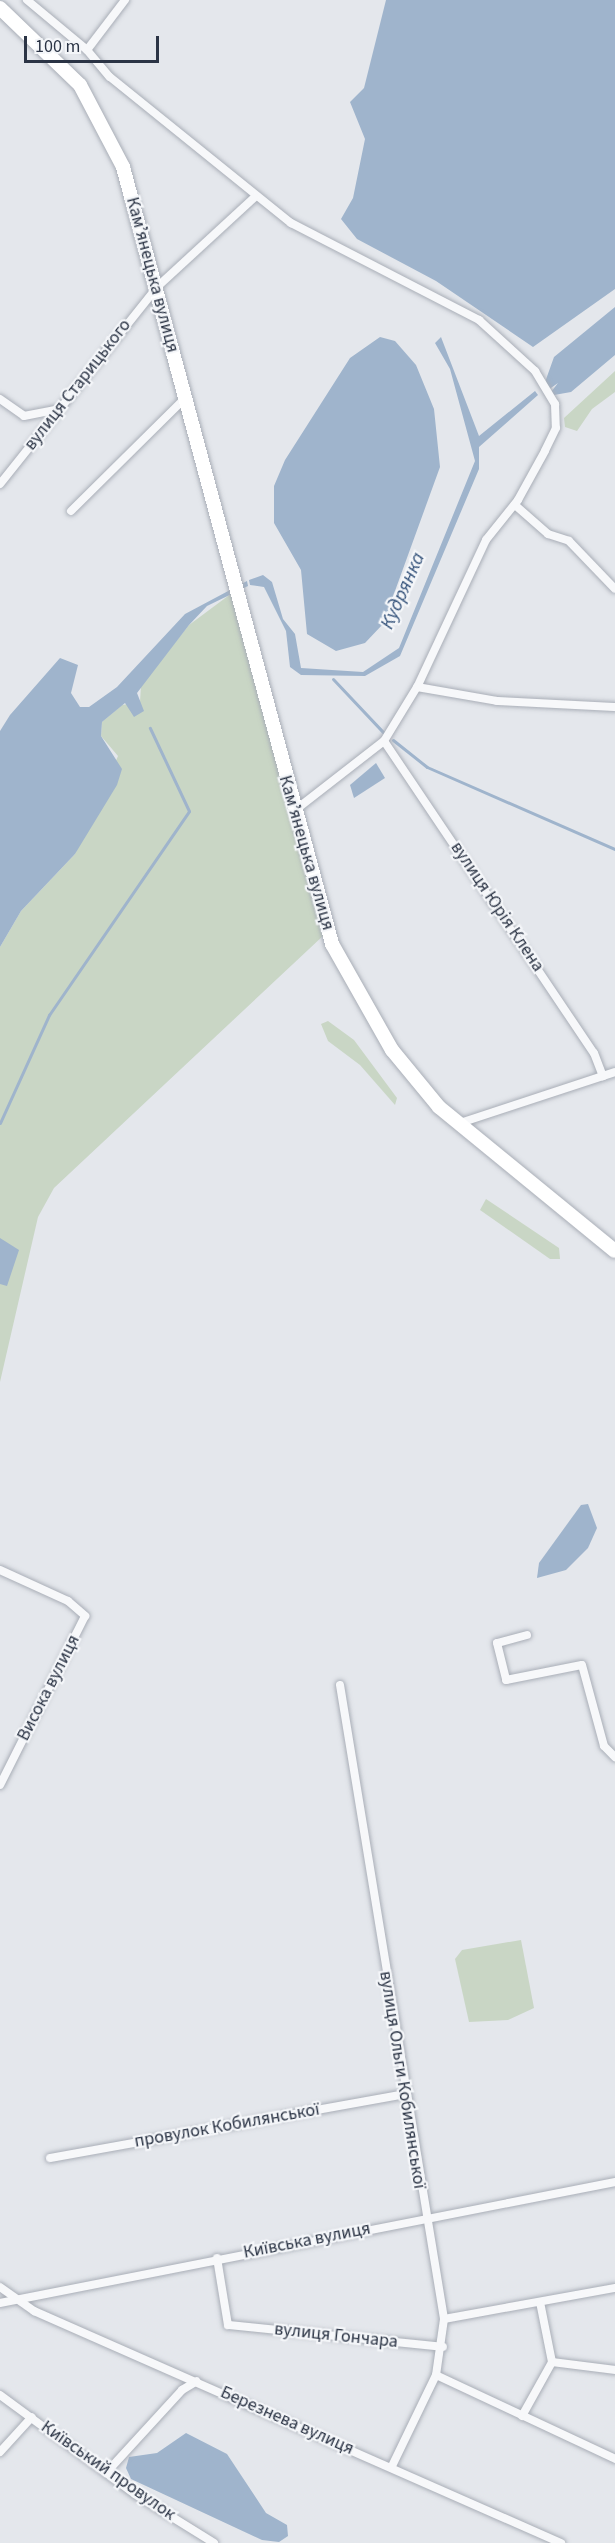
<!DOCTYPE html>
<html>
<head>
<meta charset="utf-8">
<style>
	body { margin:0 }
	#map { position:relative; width:615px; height:2543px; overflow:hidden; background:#e4e7ec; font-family:"Source Sans 3",sans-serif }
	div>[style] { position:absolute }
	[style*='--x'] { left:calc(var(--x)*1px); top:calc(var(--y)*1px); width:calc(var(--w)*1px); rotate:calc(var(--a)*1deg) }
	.green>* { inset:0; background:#c9d6c5 }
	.water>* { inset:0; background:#9fb4cc }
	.stream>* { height:3px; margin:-1.5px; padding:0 1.5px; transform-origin:1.5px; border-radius:1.5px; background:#9fb4cc }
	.roads { filter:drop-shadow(0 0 2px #a9aeb7) drop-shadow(0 0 2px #a9aeb7) }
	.minor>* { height:8px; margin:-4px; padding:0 4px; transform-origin:4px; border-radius:4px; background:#f7f8fa }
	.primary>* { height:14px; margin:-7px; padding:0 7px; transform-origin:7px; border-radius:7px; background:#fff }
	span { translate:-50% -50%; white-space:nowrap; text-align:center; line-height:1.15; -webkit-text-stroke:4.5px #f4f6f9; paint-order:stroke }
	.street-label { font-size:18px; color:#2b3445 }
	.water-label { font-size:20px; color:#34527a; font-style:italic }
	.scale { position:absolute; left:24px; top:36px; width:135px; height:27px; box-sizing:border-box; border:3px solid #2b3445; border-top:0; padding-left:8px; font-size:18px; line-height:21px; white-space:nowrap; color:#2b3445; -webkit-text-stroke:4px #f4f6f9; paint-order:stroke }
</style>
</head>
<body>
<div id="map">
	<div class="green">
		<div style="clip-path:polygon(615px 371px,615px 392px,592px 409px,577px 431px,565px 427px,564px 418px)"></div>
		<div style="clip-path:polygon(232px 593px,324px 935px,54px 1188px,38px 1217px,0 1382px,0 947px,21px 911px,75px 854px,118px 756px,101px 736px,102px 722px,122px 705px,140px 702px,141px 685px,189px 625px)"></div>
		<div style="clip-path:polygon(328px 1021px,354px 1040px,397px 1098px,395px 1105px,360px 1065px,328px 1041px,321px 1024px)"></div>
		<div style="clip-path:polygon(486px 1199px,559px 1248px,560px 1259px,550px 1259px,480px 1210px)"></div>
		<div style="clip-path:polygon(521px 1940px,534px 2008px,508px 2020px,469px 2022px,455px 1959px,462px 1950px)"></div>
	</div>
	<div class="water">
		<div style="clip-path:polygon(386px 0,615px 0,615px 289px,533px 347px,436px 281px,357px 239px,341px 219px,353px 198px,365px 139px,350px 102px,364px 88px)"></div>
		<div style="clip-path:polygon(615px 307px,615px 355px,571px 392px,554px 395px,551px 392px,558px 383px,548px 390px,544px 385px,554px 357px)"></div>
		<div style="clip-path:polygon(380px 337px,395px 341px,416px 365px,434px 409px,440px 467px,383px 624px,365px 643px,336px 651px,307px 634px,301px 570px,274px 523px,274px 486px,285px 460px,350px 358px)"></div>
		<div style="clip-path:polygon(441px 337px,479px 436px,535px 391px,538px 395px,479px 447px,479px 469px,400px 656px,365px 676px,301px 675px,290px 667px,286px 631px,264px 587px,250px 585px,249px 580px,263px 575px,272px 582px,283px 619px,295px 634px,301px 668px,363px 672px,399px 648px,475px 461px,450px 369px,435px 343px)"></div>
		<div style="clip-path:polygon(247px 581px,248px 586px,207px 606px,189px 625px,137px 693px,144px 711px,134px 717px,125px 703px,102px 722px,101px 736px,122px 769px,117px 785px,75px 854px,21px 911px,0 947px,0 731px,10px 715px,60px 658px,78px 665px,71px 693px,80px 707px,89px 707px,117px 687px,185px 614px)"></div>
		<div style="clip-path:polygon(376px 763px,385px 778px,354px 798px,350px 785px)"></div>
		<div style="clip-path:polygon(0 1238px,19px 1250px,7px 1286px,0 1284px)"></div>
		<div style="clip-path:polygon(588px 1504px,597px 1528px,588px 1548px,566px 1570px,537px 1578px,539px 1563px,581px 1505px)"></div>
		<div style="clip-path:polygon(186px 2433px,227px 2454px,266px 2513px,287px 2525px,288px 2536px,279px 2542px,262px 2540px,131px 2479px,126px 2468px,129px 2457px,157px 2453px)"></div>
	</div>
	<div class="stream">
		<div style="--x:333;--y:679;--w:73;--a:46.7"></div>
		<div style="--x:393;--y:740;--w:43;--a:38.5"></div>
		<div style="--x:427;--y:767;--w:205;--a:23.6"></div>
		<div style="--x:0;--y:1123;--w:119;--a:-65.6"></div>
		<div style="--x:49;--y:1015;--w:247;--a:-55.5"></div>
		<div style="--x:189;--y:811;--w:92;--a:-115.2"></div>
	</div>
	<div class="roads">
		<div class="minor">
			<div style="--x:27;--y:0;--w:78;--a:39.8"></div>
			<div style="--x:87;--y:50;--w:63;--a:-52.8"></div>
			<div style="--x:87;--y:50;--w:35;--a:50"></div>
			<div style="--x:110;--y:77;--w:233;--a:38.9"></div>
			<div style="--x:291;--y:223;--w:212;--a:27.3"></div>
			<div style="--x:479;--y:320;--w:76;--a:42.3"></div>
			<div style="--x:535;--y:371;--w:39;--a:59"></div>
			<div style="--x:555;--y:404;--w:24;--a:88"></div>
			<div style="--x:556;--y:428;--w:25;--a:116"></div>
			<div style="--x:545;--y:451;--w:56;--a:118.9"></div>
			<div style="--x:518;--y:500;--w:51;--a:128.7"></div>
			<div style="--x:486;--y:540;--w:162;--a:115.1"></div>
			<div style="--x:0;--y:399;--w:29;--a:35"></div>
			<div style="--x:24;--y:416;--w:32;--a:-11"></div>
			<div style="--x:0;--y:484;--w:252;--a:-51.4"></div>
			<div style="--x:157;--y:287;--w:133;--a:-42.6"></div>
			<div style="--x:515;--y:505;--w:44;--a:41.3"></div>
			<div style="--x:548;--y:534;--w:22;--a:18"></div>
			<div style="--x:569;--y:541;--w:66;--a:46.2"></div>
			<div style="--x:71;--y:511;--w:161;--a:-44.7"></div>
			<div style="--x:384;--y:741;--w:376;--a:56.1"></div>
			<div style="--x:594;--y:1053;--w:25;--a:69"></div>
			<div style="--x:294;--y:811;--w:114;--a:-37.9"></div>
			<div style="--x:384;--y:741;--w:63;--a:-58.6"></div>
			<div style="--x:417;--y:687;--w:81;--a:9.9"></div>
			<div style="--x:497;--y:701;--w:118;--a:2.9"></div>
			<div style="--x:457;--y:1124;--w:166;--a:-18.2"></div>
			<div style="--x:0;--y:1570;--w:75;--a:24.5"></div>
			<div style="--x:68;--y:1601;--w:23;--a:41"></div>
			<div style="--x:85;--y:1616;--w:189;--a:116.7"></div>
			<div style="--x:527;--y:1635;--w:31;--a:165"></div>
			<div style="--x:497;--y:1643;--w:38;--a:76"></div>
			<div style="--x:506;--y:1680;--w:77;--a:-11.2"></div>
			<div style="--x:582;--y:1665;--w:84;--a:74.8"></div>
			<div style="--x:604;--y:1746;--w:16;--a:45"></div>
			<div style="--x:340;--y:1685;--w:642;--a:80.68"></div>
			<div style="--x:444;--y:2319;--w:57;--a:98.1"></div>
			<div style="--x:436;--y:2375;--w:101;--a:115.8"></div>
			<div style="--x:50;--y:2158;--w:360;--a:-10.2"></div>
			<div style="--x:217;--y:2258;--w:68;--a:80.7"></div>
			<div style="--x:228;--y:2325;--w:216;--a:5.8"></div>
			<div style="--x:0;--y:2287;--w:42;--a:35.2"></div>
			<div style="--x:34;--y:2311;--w:576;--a:23.76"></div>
			<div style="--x:0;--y:2303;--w:627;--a:-11.13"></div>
			<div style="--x:444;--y:2319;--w:174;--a:-10.3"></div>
			<div style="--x:552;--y:2362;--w:64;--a:7.2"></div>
			<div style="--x:436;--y:2375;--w:198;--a:25.1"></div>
			<div style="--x:0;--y:2395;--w:167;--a:36.3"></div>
			<div style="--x:135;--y:2494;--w:93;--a:31.8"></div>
			<div style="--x:522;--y:2416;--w:62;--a:-60.9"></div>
			<div style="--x:552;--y:2362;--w:61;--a:-101.3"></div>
			<div style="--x:0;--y:2452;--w:47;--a:-47.6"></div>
			<div style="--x:106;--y:2473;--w:113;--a:-47.5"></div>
			<div style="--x:182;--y:2390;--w:17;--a:-31"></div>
		</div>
		<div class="primary">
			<div style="--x:0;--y:8;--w:111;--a:43.9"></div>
			<div style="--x:80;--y:85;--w:93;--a:62.3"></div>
			<div style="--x:123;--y:167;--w:805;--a:74.94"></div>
			<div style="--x:332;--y:944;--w:122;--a:60.5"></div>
			<div style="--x:392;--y:1050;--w:74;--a:50.5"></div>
			<div style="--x:439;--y:1107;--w:227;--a:39.3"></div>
		</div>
	</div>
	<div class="street-label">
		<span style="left:152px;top:275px;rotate:75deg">Камʼянецька вулиця</span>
		<span style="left:78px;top:385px;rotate:-52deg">вулиця Старицького</span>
		<span style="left:306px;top:853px;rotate:74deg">Камʼянецька вулиця</span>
		<span style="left:497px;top:907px;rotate:56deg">вулиця Юрія Клена</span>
		<span style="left:49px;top:1688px;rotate:-63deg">Висока вулиця</span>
		<span style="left:402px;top:2080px;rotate:81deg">вулиця Ольги Кобилянської</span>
		<span style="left:227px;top:2126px;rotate:-10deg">провулок Кобилянської</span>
		<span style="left:307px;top:2241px;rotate:-11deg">Київська вулиця</span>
		<span style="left:336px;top:2336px;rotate:6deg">вулиця Гончара</span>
		<span style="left:287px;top:2421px;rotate:24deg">Березнева вулиця</span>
		<span style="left:108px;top:2471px;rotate:35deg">Київський провулок</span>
	</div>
	<div class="water-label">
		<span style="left:403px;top:591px;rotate:-66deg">Кудрянка</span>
	</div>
	<div class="scale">100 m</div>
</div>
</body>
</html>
